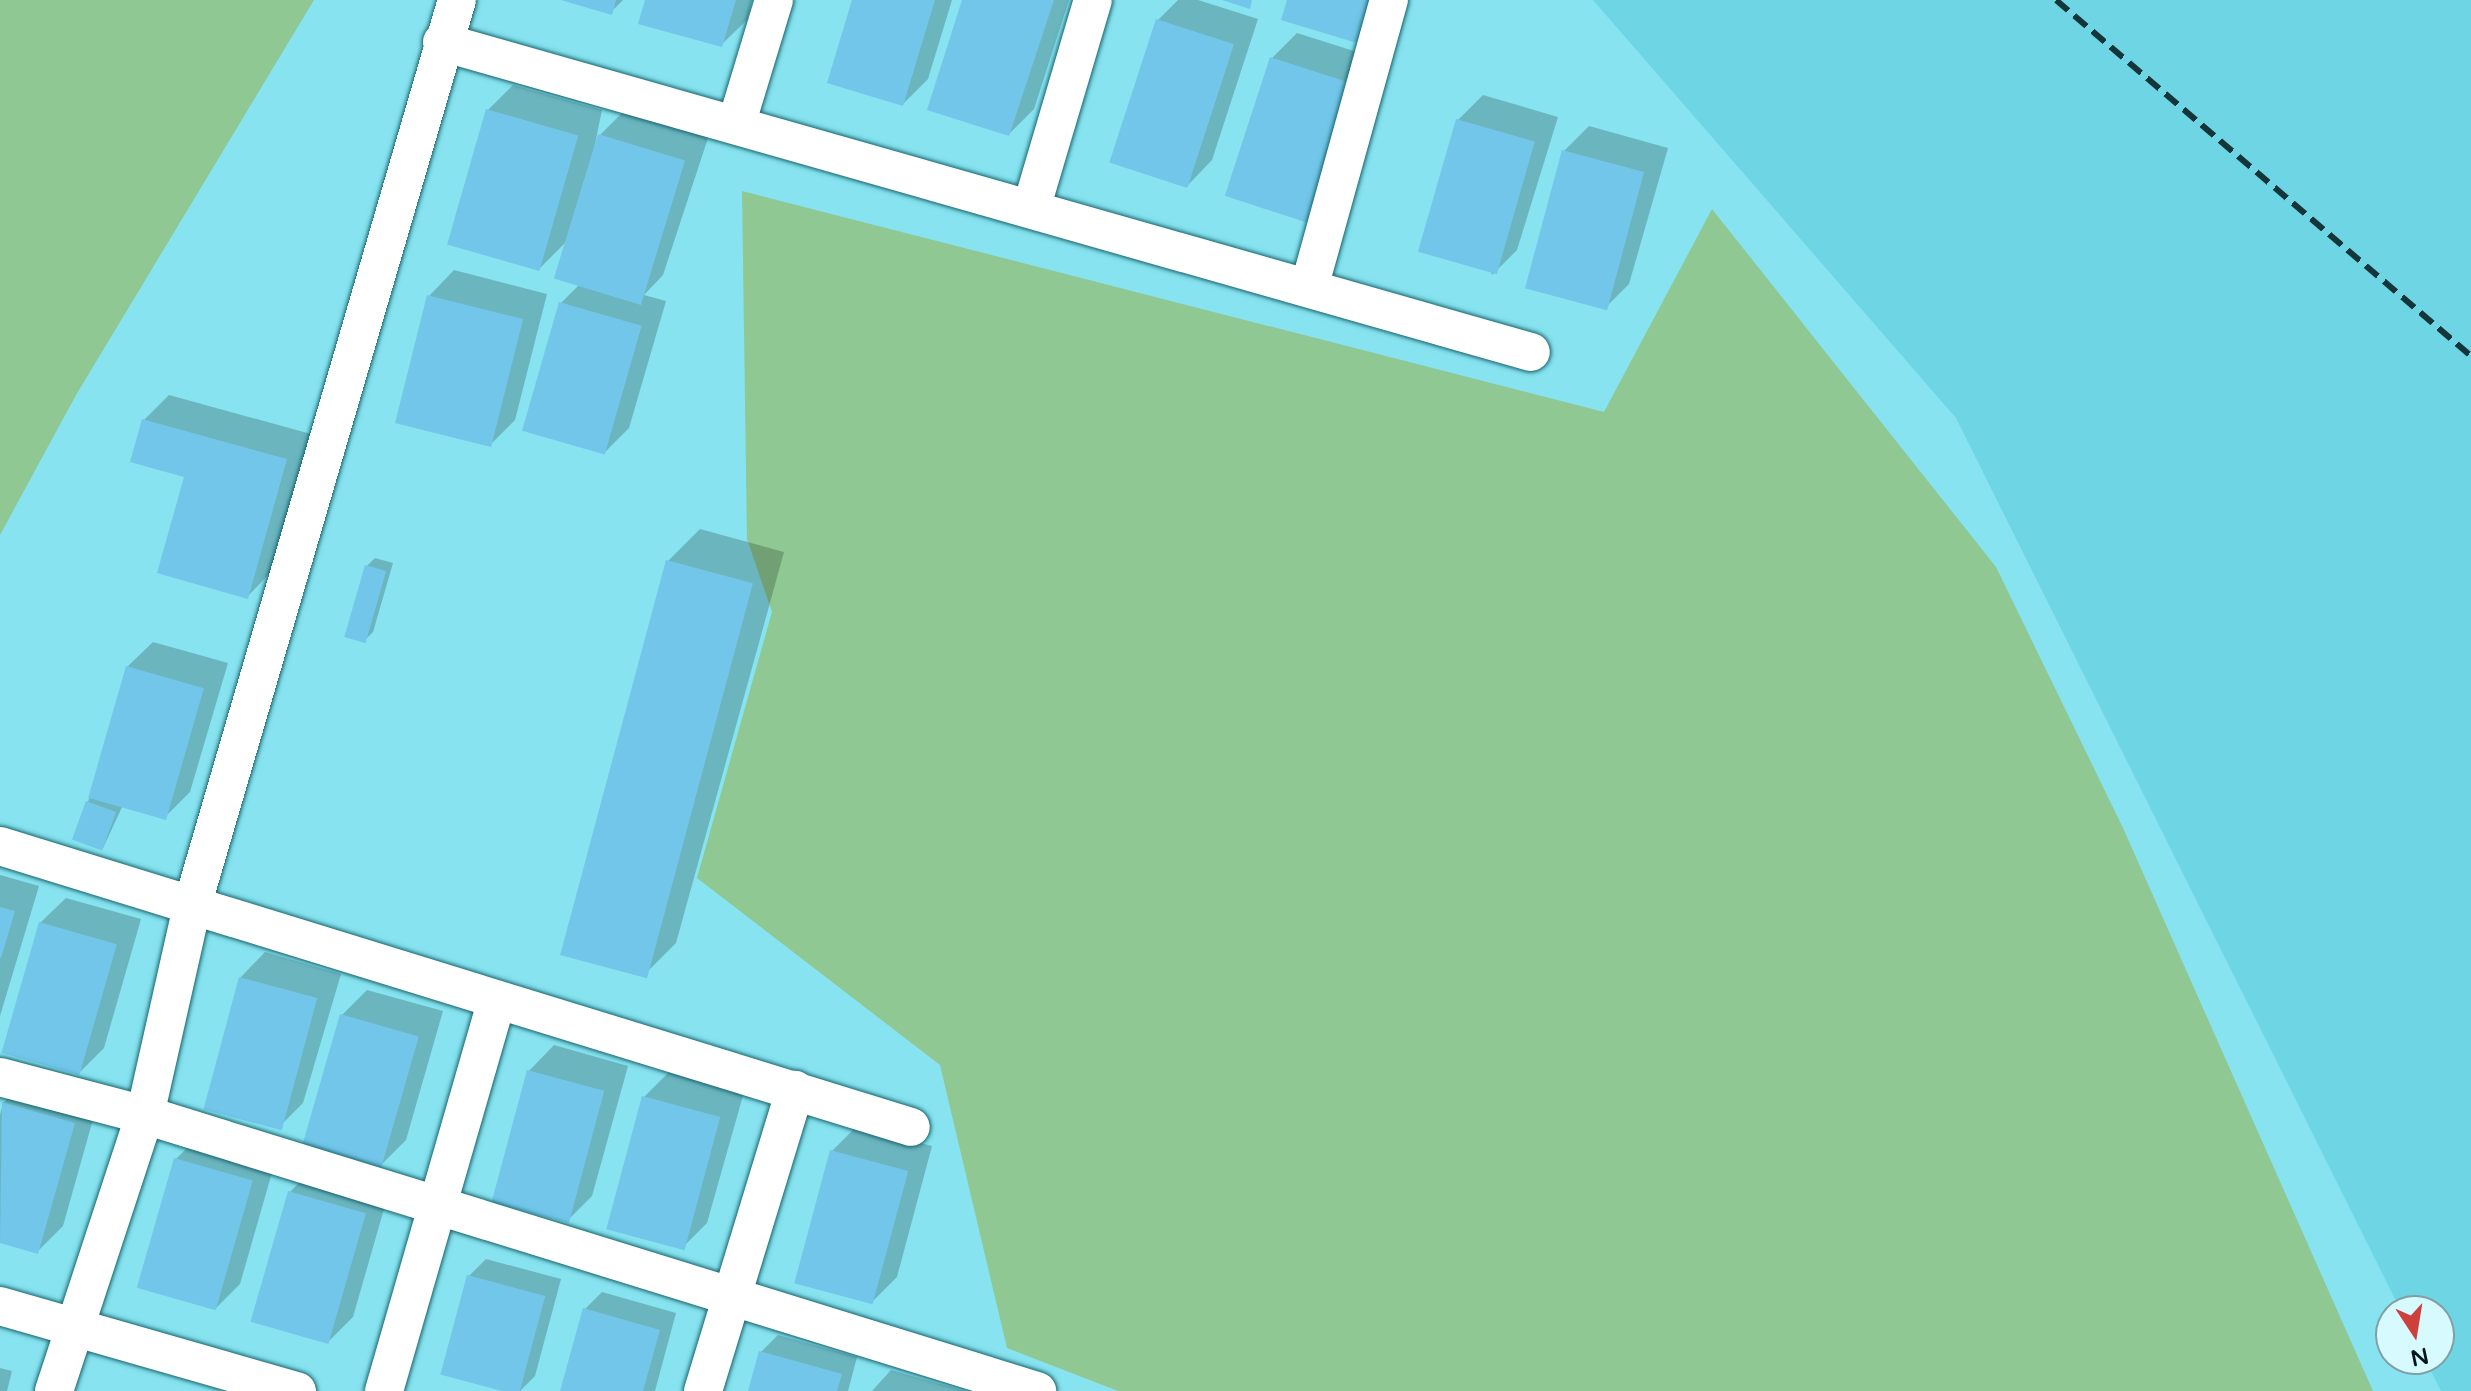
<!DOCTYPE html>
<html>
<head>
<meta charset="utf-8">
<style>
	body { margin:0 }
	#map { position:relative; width:2471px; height:1391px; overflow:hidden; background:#86e3ef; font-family:"Varela Round",sans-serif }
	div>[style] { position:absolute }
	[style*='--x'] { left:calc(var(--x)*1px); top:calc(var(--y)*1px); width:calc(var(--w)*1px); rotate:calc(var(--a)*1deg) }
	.built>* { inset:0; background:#6dd5e3 }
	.water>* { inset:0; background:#8fc893 }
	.shadow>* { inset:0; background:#0003 }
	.building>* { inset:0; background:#72c6e9; transform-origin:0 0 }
	.roads { filter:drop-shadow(0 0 2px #16646d) drop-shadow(0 0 2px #16646d) }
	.street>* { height:38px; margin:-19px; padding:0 19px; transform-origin:19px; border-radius:19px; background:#fff }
	.rail>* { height:6px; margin-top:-3px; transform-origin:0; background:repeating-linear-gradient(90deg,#14363b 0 16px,transparent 0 24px) }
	span { translate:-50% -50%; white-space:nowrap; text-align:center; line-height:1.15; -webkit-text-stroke:6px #d7fafe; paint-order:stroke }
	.north { position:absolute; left:2375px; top:1295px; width:80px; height:80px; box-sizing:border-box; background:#d7fafe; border:2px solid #81a0a4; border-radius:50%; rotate:168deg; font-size:22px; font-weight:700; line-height:32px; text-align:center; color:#00181c }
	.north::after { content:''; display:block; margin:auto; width:28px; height:36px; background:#ce403b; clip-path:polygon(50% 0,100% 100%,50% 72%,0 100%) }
</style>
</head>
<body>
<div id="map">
	<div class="built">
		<div style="clip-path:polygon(1593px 0,2471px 0,2471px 1391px,2441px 1391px,2425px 1359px,2439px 1359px,2439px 1311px,2401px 1311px,1956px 418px)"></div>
	</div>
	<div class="water">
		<div style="clip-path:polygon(0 0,314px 0,76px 395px,0 535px)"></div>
		<div style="clip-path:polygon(742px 191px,1604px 412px,1712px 209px,1996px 567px,2123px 828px,2373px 1391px,1118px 1391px,1007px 1348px,940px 1065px,697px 878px,772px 612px,747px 539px)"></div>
	</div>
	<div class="shadow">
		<div style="clip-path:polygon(565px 0,623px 0,611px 12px)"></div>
		<div style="clip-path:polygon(647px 0,752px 0,747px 20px,721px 45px)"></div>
		<div style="clip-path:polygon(854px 0,952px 0,928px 79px,903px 104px)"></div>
		<div style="clip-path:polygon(964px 0,1069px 0,1034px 109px,1009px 134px)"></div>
		<div style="clip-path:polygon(1178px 0,1198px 0,1258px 19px,1212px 160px,1187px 186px,1158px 20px)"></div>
		<div style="clip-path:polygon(1297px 33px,1376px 58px,1230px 196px,1272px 58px)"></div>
		<div style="clip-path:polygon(513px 85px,602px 110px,589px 173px,600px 135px,625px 110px,709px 135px,663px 275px,644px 295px,666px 301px,629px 428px,604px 453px,561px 303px,580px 284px,568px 240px,540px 268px,488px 110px)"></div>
		<div style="clip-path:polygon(1483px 95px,1558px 117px,1517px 250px,1492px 275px,1458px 120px)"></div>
		<div style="clip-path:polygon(1589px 126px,1668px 148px,1629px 284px,1604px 309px,1564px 151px)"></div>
		<div style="clip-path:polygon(454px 270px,547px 294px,515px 420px,490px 445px,429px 296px)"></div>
		<div style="clip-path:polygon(169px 395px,311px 434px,272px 571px,247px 597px,186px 475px,144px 420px)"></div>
		<div style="clip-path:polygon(700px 529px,784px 552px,676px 943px,644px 975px,668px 561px)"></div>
		<div style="clip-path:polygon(375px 558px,393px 563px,373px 632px,365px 640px,367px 566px)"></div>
		<div style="clip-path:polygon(153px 642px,228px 663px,190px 792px,165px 817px,123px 805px,103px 848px,88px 802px,127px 667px)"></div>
		<div style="clip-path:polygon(0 875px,39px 886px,0 1016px)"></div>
		<div style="clip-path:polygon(66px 898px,141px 919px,104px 1048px,79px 1073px,40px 923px)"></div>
		<div style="clip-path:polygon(265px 952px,341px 974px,303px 1103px,278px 1128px,240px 978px)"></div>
		<div style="clip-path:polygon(367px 990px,443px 1011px,406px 1140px,381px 1165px,342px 1015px)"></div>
		<div style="clip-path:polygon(554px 1045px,628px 1066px,592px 1196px,567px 1221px,529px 1071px)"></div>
		<div style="clip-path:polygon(669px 1072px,744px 1092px,707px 1223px,682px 1248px,644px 1097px)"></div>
		<div style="clip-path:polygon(29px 1078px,99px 1098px,63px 1226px,38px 1251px,0 1241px,0 1115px,3px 1103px)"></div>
		<div style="clip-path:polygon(857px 1126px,932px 1146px,897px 1277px,872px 1302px,832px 1151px)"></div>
		<div style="clip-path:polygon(201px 1134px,277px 1155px,240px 1284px,215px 1309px,176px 1159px)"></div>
		<div style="clip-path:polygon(315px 1166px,390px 1188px,353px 1317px,328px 1342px,290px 1192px)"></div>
		<div style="clip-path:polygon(486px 1259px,561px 1279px,535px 1376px,520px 1391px,442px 1373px,469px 1276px)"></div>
		<div style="clip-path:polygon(602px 1292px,676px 1313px,655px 1391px,562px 1391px,585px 1309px)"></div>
		<div style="clip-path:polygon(778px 1335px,857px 1357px,848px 1391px,750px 1391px,761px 1352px)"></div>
		<div style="clip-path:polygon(0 1368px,12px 1371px,7px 1391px,0 1391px)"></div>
		<div style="clip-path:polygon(891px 1370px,965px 1391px,872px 1391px)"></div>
	</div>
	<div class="building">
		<div style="clip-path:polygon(561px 0,616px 0,612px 15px)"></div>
		<div style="clip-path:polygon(645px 0,736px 0,722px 47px,638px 24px)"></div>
		<div style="clip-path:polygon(852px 0,935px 0,903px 106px,827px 83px)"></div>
		<div style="clip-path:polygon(962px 0,1054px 0,1009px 136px,927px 110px)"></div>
		<div style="clip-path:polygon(1222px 0,1252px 0,1250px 9px)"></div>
		<div style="clip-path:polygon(1287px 0,1370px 0,1357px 43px,1281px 20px)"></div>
		<div style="left:1156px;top:19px;width:82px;height:151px;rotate:18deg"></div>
		<div style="left:1270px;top:57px;width:86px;height:146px;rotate:18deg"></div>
		<div style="left:486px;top:109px;width:96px;height:141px;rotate:16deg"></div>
		<div style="left:1456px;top:119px;width:82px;height:138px;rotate:16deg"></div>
		<div style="left:598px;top:134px;width:91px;height:151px;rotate:17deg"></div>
		<div style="left:1562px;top:150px;width:85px;height:143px;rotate:15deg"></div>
		<div style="left:427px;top:295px;width:99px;height:132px;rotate:14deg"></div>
		<div style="left:559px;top:302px;width:86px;height:134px;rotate:16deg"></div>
		<div style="clip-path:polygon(142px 419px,287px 459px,248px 599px,157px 573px,184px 477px,130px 462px)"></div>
		<div style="left:666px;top:560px;width:90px;height:409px;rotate:15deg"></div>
		<div style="left:365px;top:565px;width:22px;height:75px;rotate:16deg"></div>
		<div style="left:126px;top:666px;width:81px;height:137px;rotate:16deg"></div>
		<div style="left:86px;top:801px;width:32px;height:41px;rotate:20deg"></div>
		<div style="clip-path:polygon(0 907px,15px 911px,1px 958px,0 958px)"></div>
		<div style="left:39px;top:922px;width:81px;height:136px;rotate:16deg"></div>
		<div style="left:239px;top:977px;width:81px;height:137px;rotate:15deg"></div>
		<div style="left:340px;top:1014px;width:82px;height:137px;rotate:16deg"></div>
		<div style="left:527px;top:1070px;width:80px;height:137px;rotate:15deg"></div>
		<div style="left:642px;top:1096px;width:81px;height:138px;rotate:15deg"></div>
		<div style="clip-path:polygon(2px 1102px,75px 1123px,38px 1254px,0 1243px)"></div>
		<div style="left:830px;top:1150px;width:81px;height:138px;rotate:15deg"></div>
		<div style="left:174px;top:1158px;width:82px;height:135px;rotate:16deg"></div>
		<div style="left:288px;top:1191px;width:81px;height:136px;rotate:16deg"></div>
		<div style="left:467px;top:1275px;width:81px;height:103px;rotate:15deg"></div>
		<div style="clip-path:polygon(583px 1308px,660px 1330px,643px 1391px,560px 1391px)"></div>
		<div style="clip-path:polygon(759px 1351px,842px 1374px,837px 1391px,748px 1391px)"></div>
	</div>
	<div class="roads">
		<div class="street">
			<div style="--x:442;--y:42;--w:1132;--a:15.89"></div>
			<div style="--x:736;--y:125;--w:131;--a:-73.1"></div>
			<div style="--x:1031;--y:209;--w:218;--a:-73.5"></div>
			<div style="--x:1309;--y:288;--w:299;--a:-74.5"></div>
			<div style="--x:0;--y:846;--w:953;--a:17.14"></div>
			<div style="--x:0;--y:1077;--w:150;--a:14.7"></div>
			<div style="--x:145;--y:1115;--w:934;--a:17.19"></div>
			<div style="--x:0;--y:1306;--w:309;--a:16"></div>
			<div style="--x:54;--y:1391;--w:291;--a:-71.8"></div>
			<div style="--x:145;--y:1115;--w:214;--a:-77.3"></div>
			<div style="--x:192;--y:906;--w:944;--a:-73.7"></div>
			<div style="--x:384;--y:1391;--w:404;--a:-73.9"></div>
			<div style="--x:703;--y:1391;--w:315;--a:-73"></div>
		</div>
	</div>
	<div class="rail">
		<div style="--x:2056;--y:0;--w:547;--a:40.62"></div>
	</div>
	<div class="north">N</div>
</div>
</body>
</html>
